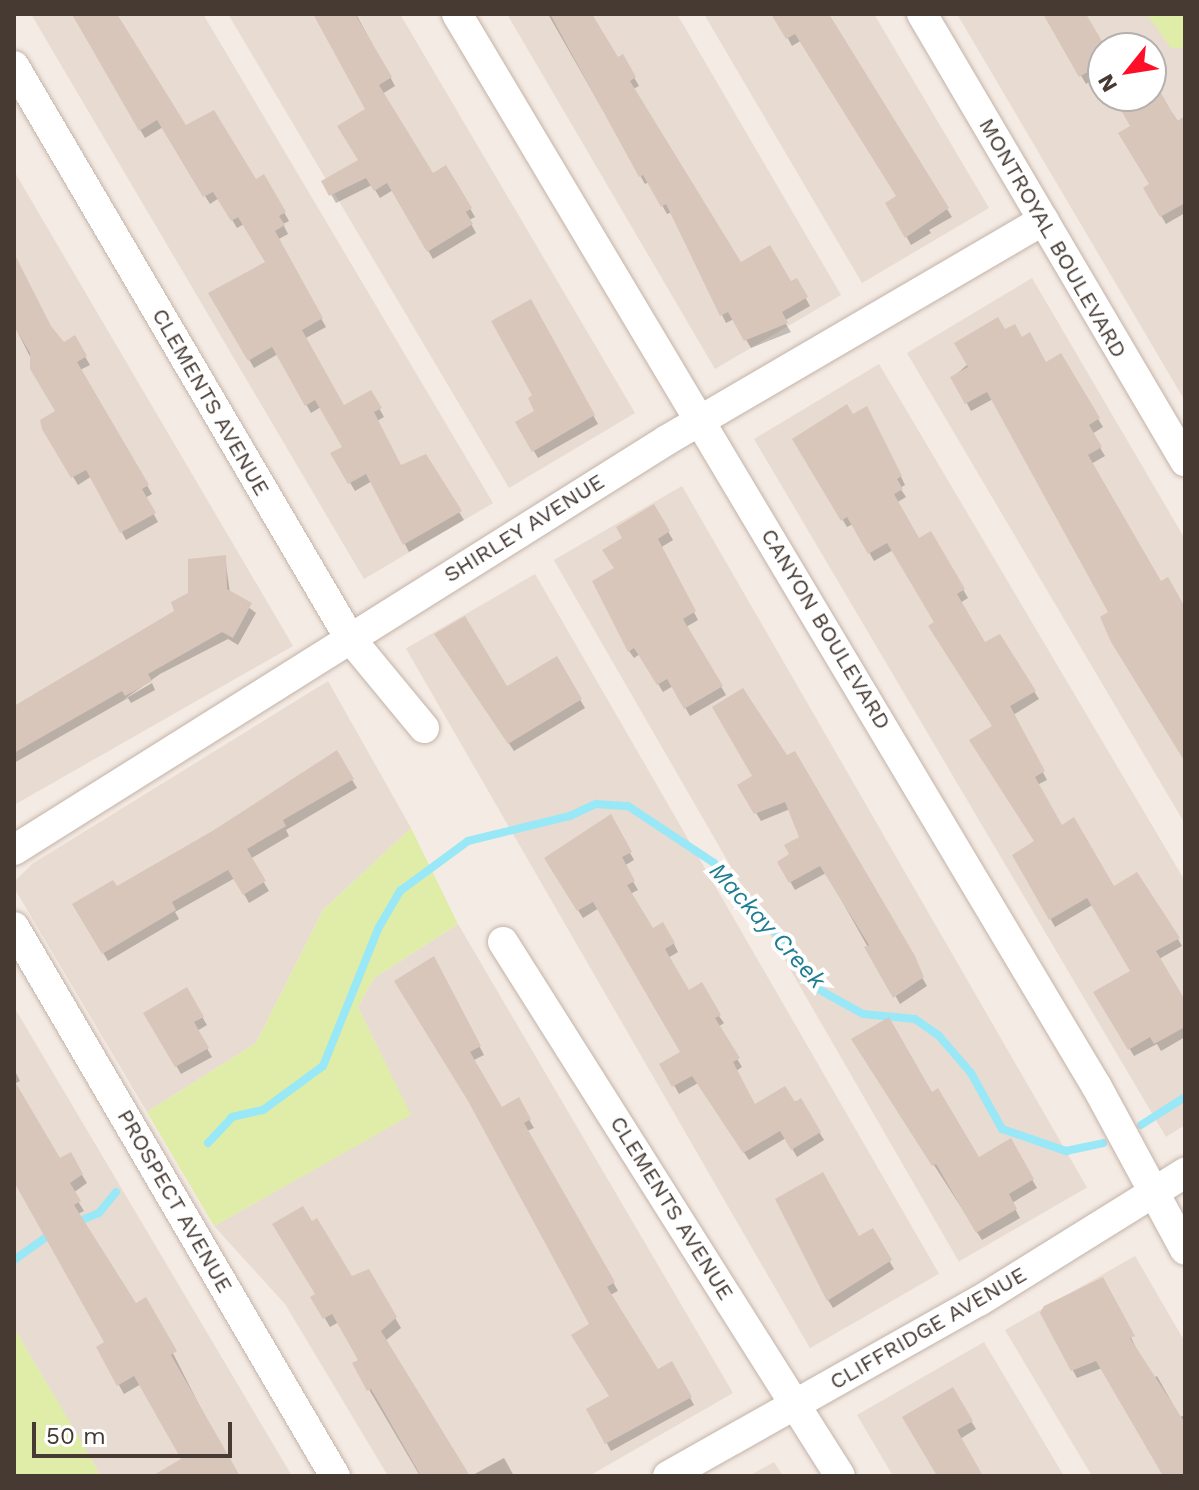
<!DOCTYPE html>
<html>
<head>
<meta charset="utf-8">
<style>
	body { margin:0 }
	#map { position:relative; width:1199px; height:1490px; overflow:hidden; background:#f4ebe4; font-family:"Work Sans",sans-serif }
	div>[style] { position:absolute }
	[style*='--x'] { left:calc(var(--x)*1px); top:calc(var(--y)*1px); width:calc(var(--w)*1px); rotate:calc(var(--a)*1deg) }
	.residential>* { inset:0; background:#e8dbd1; transform-origin:0 0 }
	.green>* { inset:0; background:#dfeda8 }
	.shadow>* { inset:0; background:#0003 }
	.stream>* { height:8px; margin:-4px; padding:0 4px; transform-origin:4px; border-radius:4px; background:#99e8f7 }
	.building>* { inset:0; background:#d9c6bb }
	.roads { filter:drop-shadow(0 0 2px #c3b3a8) drop-shadow(0 0 2px #c3b3a8) }
	.minor>* { height:30px; margin:-15px; padding:0 15px; transform-origin:15px; border-radius:15px; background:#fff }
	span { translate:-50% -50%; white-space:nowrap; text-align:center; line-height:1.15; -webkit-text-stroke:8px #fff; paint-order:stroke }
	.street-label { font-size:22px; color:#463a33 }
	.water-label { font-size:24px; color:#1e7d91; font-style:italic }
	.frame { position:absolute; inset:0; border:16px solid #463a33; pointer-events:none }
	.north { position:absolute; left:1087px; top:32px; width:80px; height:80px; box-sizing:border-box; background:#fff; border:2px solid #b5b0ad; border-radius:50%; rotate:240deg; font-size:22px; font-weight:700; line-height:32px; text-align:center; color:#463a33 }
	.north::after { content:''; display:block; margin:auto; width:28px; height:36px; background:#ff0f27; clip-path:polygon(50% 0,100% 100%,50% 72%,0 100%) }
	.scale { position:absolute; left:32px; top:1422px; width:200px; height:36px; box-sizing:border-box; border:4px solid #463a33; border-top:0; padding-left:10px; font-size:24px; line-height:28px; white-space:nowrap; color:#463a33; -webkit-text-stroke:6px #fff; paint-order:stroke }
</style>
</head>
<body>
<div id="map">
	<div class="residential">
		<div style="clip-path:polygon(31px 14px,203px 14px,493px 503px,364px 579px)"></div>
		<div style="clip-path:polygon(228px 14px,400px 14px,635px 413px,509px 488px)"></div>
		<div style="clip-path:polygon(507px 14px,677px 14px,841px 295px,715px 369px)"></div>
		<div style="clip-path:polygon(704px 14px,874px 14px,989px 208px,862px 283px)"></div>
		<div style="clip-path:polygon(evenodd,957px 14px,1185px 14px,1185px 401px,957px 14px,1103px 48px,1151px 48px,1151px 96px,1103px 96px,1103px 48px)"></div>
		<div style="clip-path:polygon(14px 171px,293px 646px,14px 805px)"></div>
		<div style="clip-path:polygon(1032px 278px,1185px 539px,1185px 824px,907px 353px)"></div>
		<div style="clip-path:polygon(879px 364px,1185px 881px,1185px 1125px,1166px 1137px,754px 439px)"></div>
		<div style="left:682px;top:486px;width:810px;height:148px;rotate:60deg"></div>
		<div style="left:535px;top:574px;width:808px;height:149px;rotate:60deg"></div>
		<div style="clip-path:polygon(328px 681px,411px 828px,323px 910px,256px 1043px,147px 1112px,16px 891px,15px 881px,32px 864px)"></div>
		<div style="clip-path:polygon(458px 924px,733px 1393px,589px 1476px,388px 1476px,285px 1304px,214px 1226px,410px 1115px,358px 1007px,374px 978px)"></div>
		<div style="clip-path:polygon(14px 1007px,292px 1476px,101px 1476px,14px 1328px)"></div>
		<div style="clip-path:polygon(1135px 1256px,1185px 1342px,1185px 1476px,1092px 1476px,1005px 1330px)"></div>
		<div style="clip-path:polygon(984px 1342px,1064px 1476px,893px 1476px,857px 1415px)"></div>
		<div style="clip-path:polygon(774px 1462px,783px 1476px,749px 1476px)"></div>
	</div>
	<div class="green">
		<div style="clip-path:polygon(1147px 14px,1185px 14px,1185px 48px,1171px 48px)"></div>
		<div style="clip-path:polygon(411px 828px,458px 924px,374px 978px,358px 1007px,411px 1115px,214px 1226px,147px 1112px,256px 1043px,323px 910px)"></div>
		<div style="clip-path:polygon(14px 1328px,71px 1424px,101px 1476px,14px 1476px)"></div>
	</div>
	<div class="shadow">
		<div style="clip-path:polygon(72px 14px,115px 14px,185px 128px,255px 182px,264px 177px,289px 221px,283px 224px,288px 234px,277px 240px,326px 327px,304px 339px,343px 408px,370px 392px,384px 417px,377px 421px,400px 468px,425px 456px,464px 520px,409px 552px,372px 481px,355px 491px,333px 454px,344px 447px,321px 407px,311px 413px,278px 354px,254px 368px,211px 294px,267px 262px,244px 224px,237px 228px,219px 198px,210px 204px,163px 127px,145px 138px)"></div>
		<div style="clip-path:polygon(315px 14px,356px 14px,395px 86px,382px 94px,432px 176px,446px 168px,475px 217px,469px 220px,476px 233px,433px 259px,393px 190px,380px 198px,372px 185px,336px 203px,324px 182px,360px 161px,368px 110px)"></div>
		<div style="clip-path:polygon(548px 14px,589px 14px,618px 60px,622px 57px,639px 86px,633px 89px,740px 265px,790px 284px,796px 281px,810px 306px,784px 321px,791px 332px,751px 348px,734px 319px,726px 323px,672px 212px,667px 214px,649px 182px,645px 184px)"></div>
		<div style="clip-path:polygon(775px 14px,825px 14px,952px 217px,929px 230px,931px 233px,911px 245px,888px 203px,899px 197px,802px 40px,792px 46px)"></div>
		<div style="clip-path:polygon(1045px 14px,1084px 14px,1104px 48px,1103px 74px,1086px 84px)"></div>
		<div style="clip-path:polygon(1156px 89px,1185px 132px,1185px 213px,1166px 224px,1145px 188px,1152px 185px,1133px 126px,1115px 96px,1151px 96px)"></div>
		<div style="clip-path:polygon(14px 257px,51px 329px,64px 344px,74px 338px,90px 365px,80px 370px,152px 494px,145px 498px,158px 522px,126px 540px,92px 476px,78px 485px,44px 428px,58px 412px,14px 325px)"></div>
		<div style="clip-path:polygon(530px 302px,598px 424px,538px 458px,517px 422px,536px 412px)"></div>
		<div style="clip-path:polygon(1005px 332px,1021px 339px,1045px 364px,1060px 356px,1103px 427px,1092px 434px,1105px 456px,1091px 464px,1160px 584px,1185px 612px,1185px 752px,993px 399px,971px 411px,953px 377px)"></div>
		<div style="clip-path:polygon(871px 416px,905px 485px,900px 488px,906px 497px,896px 503px,918px 541px,931px 534px,968px 598px,960px 603px,984px 645px,999px 636px,1039px 699px,1013px 715px,1047px 780px,1037px 785px,1061px 828px,1113px 889px,1161px 909px,1182px 946px,1159px 959px,1185px 1005px,1185px 1037px,1161px 1051px,1157px 1044px,1134px 1056px,1096px 993px,1133px 972px,1094px 904px,1055px 927px,1014px 855px,1036px 842px,994px 727px,893px 550px,874px 561px,853px 524px,847px 527px,795px 440px,852px 417px)"></div>
		<div style="clip-path:polygon(653px 506px,673px 540px,660px 548px,698px 620px,686px 627px,726px 695px,690px 716px,673px 686px,663px 692px,640px 654px,634px 658px,629px 651px,616px 569px,624px 538px)"></div>
		<div style="clip-path:polygon(225px 557px,230px 593px,256px 613px,238px 645px,228px 639px,160px 674px,123px 700px,152px 683px,155px 690px,131px 703px,128px 698px,14px 763px,14px 707px,177px 611px)"></div>
		<div style="clip-path:polygon(442px 642px,506px 689px,556px 659px,585px 708px,514px 751px)"></div>
		<div style="clip-path:polygon(336px 753px,357px 788px,286px 830px,289px 836px,250px 859px,269px 891px,249px 903px,235px 878px,175px 912px,179px 919px,108px 961px,75px 905px,116px 888px,215px 832px)"></div>
		<div style="clip-path:polygon(794px 754px,927px 986px,900px 1004px,826px 873px,795px 890px,779px 862px,792px 855px,801px 838px,790px 809px,761px 821px,740px 786px)"></div>
		<div style="clip-path:polygon(610px 817px,634px 860px,624px 866px,638px 890px,630px 894px,652px 931px,662px 925px,674px 944px,678px 952px,668px 958px,688px 993px,719px 1016px,724px 1023px,718px 1027px,742px 1067px,736px 1071px,754px 1106px,800px 1101px,824px 1140px,797px 1157px,786px 1138px,749px 1160px,698px 1083px,679px 1094px,662px 1064px,683px 1052px,599px 908px,583px 918px,546px 859px)"></div>
		<div style="clip-path:polygon(433px 959px,484px 1055px,472px 1061px,501px 1109px,518px 1100px,534px 1128px,527px 1131px,618px 1291px,610px 1295px,657px 1372px,672px 1364px,694px 1405px,611px 1451px,589px 1410px,611px 1397px,592px 1325px,472px 1105px)"></div>
		<div style="clip-path:polygon(186px 990px,207px 1025px,197px 1031px,212px 1057px,181px 1074px,146px 1014px)"></div>
		<div style="clip-path:polygon(854px 1040px,978px 1160px,1010px 1141px,1037px 1188px,1012px 1203px,1020px 1218px,982px 1240px)"></div>
		<div style="clip-path:polygon(14px 1069px,20px 1081px,14px 1084px)"></div>
		<div style="clip-path:polygon(14px 1085px,59px 1161px,70px 1155px,82px 1175px,87px 1183px,73px 1193px,84px 1211px,78px 1214px,136px 1305px,150px 1308px,220px 1446px,238px 1475px,244px 1476px,185px 1476px,184px 1460px,141px 1384px,124px 1394px,98px 1348px,107px 1342px,14px 1178px)"></div>
		<div style="clip-path:polygon(872px 1231px,894px 1269px,833px 1308px,828px 1300px,859px 1239px)"></div>
		<div style="clip-path:polygon(368px 1272px,401px 1328px,385px 1341px,468px 1476px,420px 1476px,354px 1364px,360px 1360px,339px 1322px,330px 1327px,313px 1298px)"></div>
		<div style="clip-path:polygon(1103px 1279px,1151px 1379px,1157px 1376px,1180px 1417px,1185px 1415px,1185px 1476px,1164px 1476px,1102px 1368px,1077px 1378px,1042px 1313px)"></div>
		<div style="clip-path:polygon(952px 1390px,976px 1429px,960px 1439px,981px 1476px,939px 1476px)"></div>
		<div style="clip-path:polygon(504px 1458px,514px 1476px,471px 1476px)"></div>
	</div>
	<div class="stream">
		<div style="--x:1141;--y:1125;--w:52;--a:-32.5"></div>
		<div style="--x:208;--y:1143;--w:35;--a:-47"></div>
		<div style="--x:232;--y:1117;--w:32;--a:-13"></div>
		<div style="--x:263;--y:1110;--w:74;--a:-36.3"></div>
		<div style="--x:323;--y:1066;--w:150;--a:-68.1"></div>
		<div style="--x:379;--y:927;--w:42;--a:-59.7"></div>
		<div style="--x:400;--y:891;--w:84;--a:-36.3"></div>
		<div style="--x:468;--y:841;--w:105;--a:-13.8"></div>
		<div style="--x:570;--y:816;--w:29;--a:-25"></div>
		<div style="--x:596;--y:804;--w:32;--a:4"></div>
		<div style="--x:628;--y:806;--w:103;--a:33.5"></div>
		<div style="--x:714;--y:863;--w:30;--a:62"></div>
		<div style="--x:728;--y:889;--w:77;--a:42.4"></div>
		<div style="--x:785;--y:941;--w:58;--a:55.5"></div>
		<div style="--x:818;--y:989;--w:51;--a:29.1"></div>
		<div style="--x:863;--y:1014;--w:52;--a:5.5"></div>
		<div style="--x:915;--y:1019;--w:29;--a:35"></div>
		<div style="--x:939;--y:1036;--w:49;--a:49.1"></div>
		<div style="--x:971;--y:1073;--w:64;--a:61"></div>
		<div style="--x:1002;--y:1129;--w:68;--a:19"></div>
		<div style="--x:1066;--y:1151;--w:38;--a:-12"></div>
		<div style="--x:75;--y:1223;--w:26;--a:-23"></div>
		<div style="--x:99;--y:1213;--w:27;--a:-51"></div>
		<div style="--x:14;--y:1260;--w:47;--a:-35.4"></div>
	</div>
	<div class="building">
		<div style="clip-path:polygon(72px 14px,117px 14px,186px 125px,214px 110px,256px 179px,264px 174px,286px 212px,279px 216px,285px 225px,275px 231px,323px 318px,302px 330px,344px 405px,371px 390px,382px 408px,374px 412px,401px 465px,426px 454px,462px 511px,403px 545px,366px 474px,348px 484px,330px 453px,342px 447px,315px 400px,305px 406px,272px 347px,248px 361px,208px 293px,265px 262px,238px 217px,231px 221px,213px 192px,203px 197px,157px 120px,139px 131px)"></div>
		<div style="clip-path:polygon(313px 14px,355px 14px,392px 77px,379px 85px,433px 173px,446px 165px,472px 208px,466px 212px,473px 224px,427px 252px,387px 183px,374px 191px,366px 178px,329px 196px,321px 181px,358px 160px,337px 126px,365px 109px)"></div>
		<div style="clip-path:polygon(550px 14px,592px 14px,618px 57px,623px 54px,636px 77px,630px 81px,741px 262px,770px 245px,791px 281px,797px 278px,808px 297px,782px 312px,788px 323px,744px 341px,728px 312px,720px 316px,666px 204px,661px 207px,643px 175px,639px 177px)"></div>
		<div style="clip-path:polygon(771px 14px,829px 14px,949px 208px,905px 238px,885px 203px,896px 196px,795px 34px,786px 39px)"></div>
		<div style="clip-path:polygon(1043px 14px,1086px 14px,1103px 43px,1103px 63px,1079px 77px)"></div>
		<div style="clip-path:polygon(1157px 86px,1177px 121px,1185px 116px,1185px 203px,1160px 217px,1143px 188px,1149px 184px,1118px 133px,1130px 126px,1113px 96px,1151px 96px)"></div>
		<div style="clip-path:polygon(14px 253px,51px 326px,64px 342px,75px 335px,87px 356px,77px 362px,149px 485px,142px 489px,156px 513px,120px 533px,86px 470px,71px 478px,42px 429px,40px 420px,55px 411px,30px 369px,30px 353px,14px 326px)"></div>
		<div style="clip-path:polygon(531px 299px,595px 415px,532px 452px,515px 422px,534px 411px,528px 398px,532px 395px,491px 321px)"></div>
		<div style="clip-path:polygon(998px 317px,1005px 329px,1015px 324px,1022px 337px,1030px 332px,1046px 362px,1061px 353px,1100px 418px,1089px 425px,1102px 447px,1088px 455px,1161px 581px,1168px 577px,1185px 607px,1185px 762px,1111px 642px,1100px 617px,1108px 612px,987px 392px,965px 404px,950px 377px,968px 367px,954px 343px)"></div>
		<div style="clip-path:polygon(847px 404px,853px 414px,867px 406px,902px 476px,897px 479px,903px 489px,894px 494px,919px 538px,931px 531px,965px 589px,957px 594px,985px 642px,1000px 634px,1036px 691px,1010px 706px,1045px 771px,1035px 777px,1062px 825px,1074px 817px,1114px 886px,1137px 872px,1180px 938px,1156px 951px,1185px 1000px,1185px 1027px,1154px 1044px,1150px 1037px,1128px 1050px,1093px 992px,1130px 971px,1087px 898px,1049px 920px,1012px 855px,1034px 841px,969px 740px,992px 726px,928px 626px,934px 622px,887px 543px,868px 554px,847px 517px,841px 521px,792px 439px)"></div>
		<div style="clip-path:polygon(654px 504px,670px 531px,658px 539px,696px 611px,683px 619px,723px 686px,684px 709px,667px 679px,657px 685px,634px 648px,628px 652px,592px 581px,614px 568px,602px 550px,622px 538px,616px 527px)"></div>
		<div style="clip-path:polygon(226px 555px,227px 589px,252px 603px,233px 638px,222px 632px,148px 674px,152px 681px,125px 696px,122px 691px,14px 753px,14px 706px,174px 611px,171px 602px,188px 593px,188px 559px)"></div>
		<div style="clip-path:polygon(465px 616px,507px 686px,557px 656px,582px 699px,508px 744px,434px 634px)"></div>
		<div style="clip-path:polygon(743px 688px,787px 755px,795px 751px,915px 956px,924px 977px,893px 998px,864px 947px,869px 945px,820px 866px,789px 883px,777px 862px,789px 854px,784px 845px,799px 837px,785px 802px,754px 814px,737px 785px,752px 776px,712px 707px)"></div>
		<div style="clip-path:polygon(337px 750px,354px 779px,283px 820px,286px 826px,247px 849px,266px 881px,243px 895px,228px 870px,172px 902px,176px 910px,102px 954px,72px 904px,113px 880px,117px 886px,214px 830px)"></div>
		<div style="clip-path:polygon(611px 814px,632px 852px,622px 857px,635px 881px,627px 885px,653px 928px,663px 922px,675px 943px,665px 949px,689px 990px,702px 982px,721px 1015px,715px 1018px,740px 1058px,733px 1062px,755px 1104px,785px 1086px,795px 1102px,801px 1098px,821px 1132px,791px 1150px,780px 1131px,743px 1153px,692px 1076px,672px 1087px,659px 1064px,680px 1052px,593px 902px,577px 911px,544px 858px)"></div>
		<div style="clip-path:polygon(434px 956px,481px 1046px,470px 1052px,502px 1107px,519px 1097px,531px 1119px,524px 1123px,615px 1282px,607px 1287px,658px 1369px,672px 1361px,692px 1397px,605px 1444px,586px 1409px,609px 1396px,571px 1335px,589px 1324px,468px 1101px,394px 981px)"></div>
		<div style="clip-path:polygon(187px 987px,204px 1017px,194px 1022px,209px 1048px,175px 1067px,143px 1013px)"></div>
		<div style="clip-path:polygon(889px 1017px,932px 1092px,938px 1088px,979px 1157px,1011px 1138px,1034px 1179px,1009px 1194px,1017px 1209px,976px 1233px,936px 1164px,932px 1166px,851px 1039px)"></div>
		<div style="clip-path:polygon(14px 1080px,60px 1158px,71px 1152px,83px 1174px,70px 1183px,81px 1201px,74px 1205px,136px 1303px,146px 1297px,177px 1351px,171px 1355px,240px 1476px,152px 1476px,181px 1459px,134px 1376px,117px 1386px,96px 1347px,104px 1342px,14px 1182px)"></div>
		<div style="clip-path:polygon(823px 1172px,859px 1236px,873px 1228px,892px 1260px,827px 1301px,775px 1199px)"></div>
		<div style="clip-path:polygon(303px 1206px,312px 1221px,317px 1218px,352px 1276px,369px 1269px,397px 1317px,381px 1331px,470px 1476px,421px 1476px,371px 1389px,367px 1391px,352px 1363px,358px 1360px,332px 1314px,323px 1319px,310px 1297px,315px 1294px,272px 1224px)"></div>
		<div style="clip-path:polygon(1103px 1277px,1135px 1336px,1130px 1338px,1185px 1423px,1185px 1476px,1163px 1476px,1096px 1361px,1071px 1371px,1040px 1313px,1044px 1306px)"></div>
		<div style="clip-path:polygon(953px 1387px,973px 1421px,957px 1430px,983px 1476px,937px 1476px,902px 1417px)"></div>
	</div>
	<div class="roads">
		<div class="minor">
			<div style="--x:457;--y:14;--w:1249;--a:59.19"></div>
			<div style="--x:1097;--y:1087;--w:185;--a:61.6"></div>
			<div style="--x:922;--y:14;--w:519;--a:59.53"></div>
			<div style="--x:14;--y:66;--w:662;--a:59.6"></div>
			<div style="--x:349;--y:637;--w:118;--a:50.5"></div>
			<div style="--x:14;--y:850;--w:771;--a:-32.12"></div>
			<div style="--x:667;--y:440;--w:436;--a:-30.3"></div>
			<div style="--x:14;--y:927;--w:636;--a:59.69"></div>
			<div style="--x:503;--y:942;--w:631;--a:57.74"></div>
			<div style="--x:668;--y:1476;--w:357;--a:-29.4"></div>
			<div style="--x:979;--y:1301;--w:243;--a:-31.9"></div>
		</div>
	</div>
	<div class="street-label">
		<span style="left:1053px;top:238px;rotate:60deg">MONTROYAL BOULEVARD</span>
		<span style="left:211px;top:402px;rotate:60deg">CLEMENTS AVENUE</span>
		<span style="left:524px;top:528px;rotate:-32deg">SHIRLEY AVENUE</span>
		<span style="left:826px;top:629px;rotate:59deg">CANYON BOULEVARD</span>
		<span style="left:175px;top:1201px;rotate:60deg">PROSPECT AVENUE</span>
		<span style="left:672px;top:1208px;rotate:58deg">CLEMENTS AVENUE</span>
		<span style="left:928px;top:1328px;rotate:-30deg">CLIFFRIDGE AVENUE</span>
	</div>
	<div class="water-label">
		<span style="left:767px;top:926px;rotate:48deg">Mackay Creek</span>
	</div>
	<div class="frame"></div>
	<div class="north">N</div>
	<div class="scale">50 m</div>
</div>
</body>
</html>
